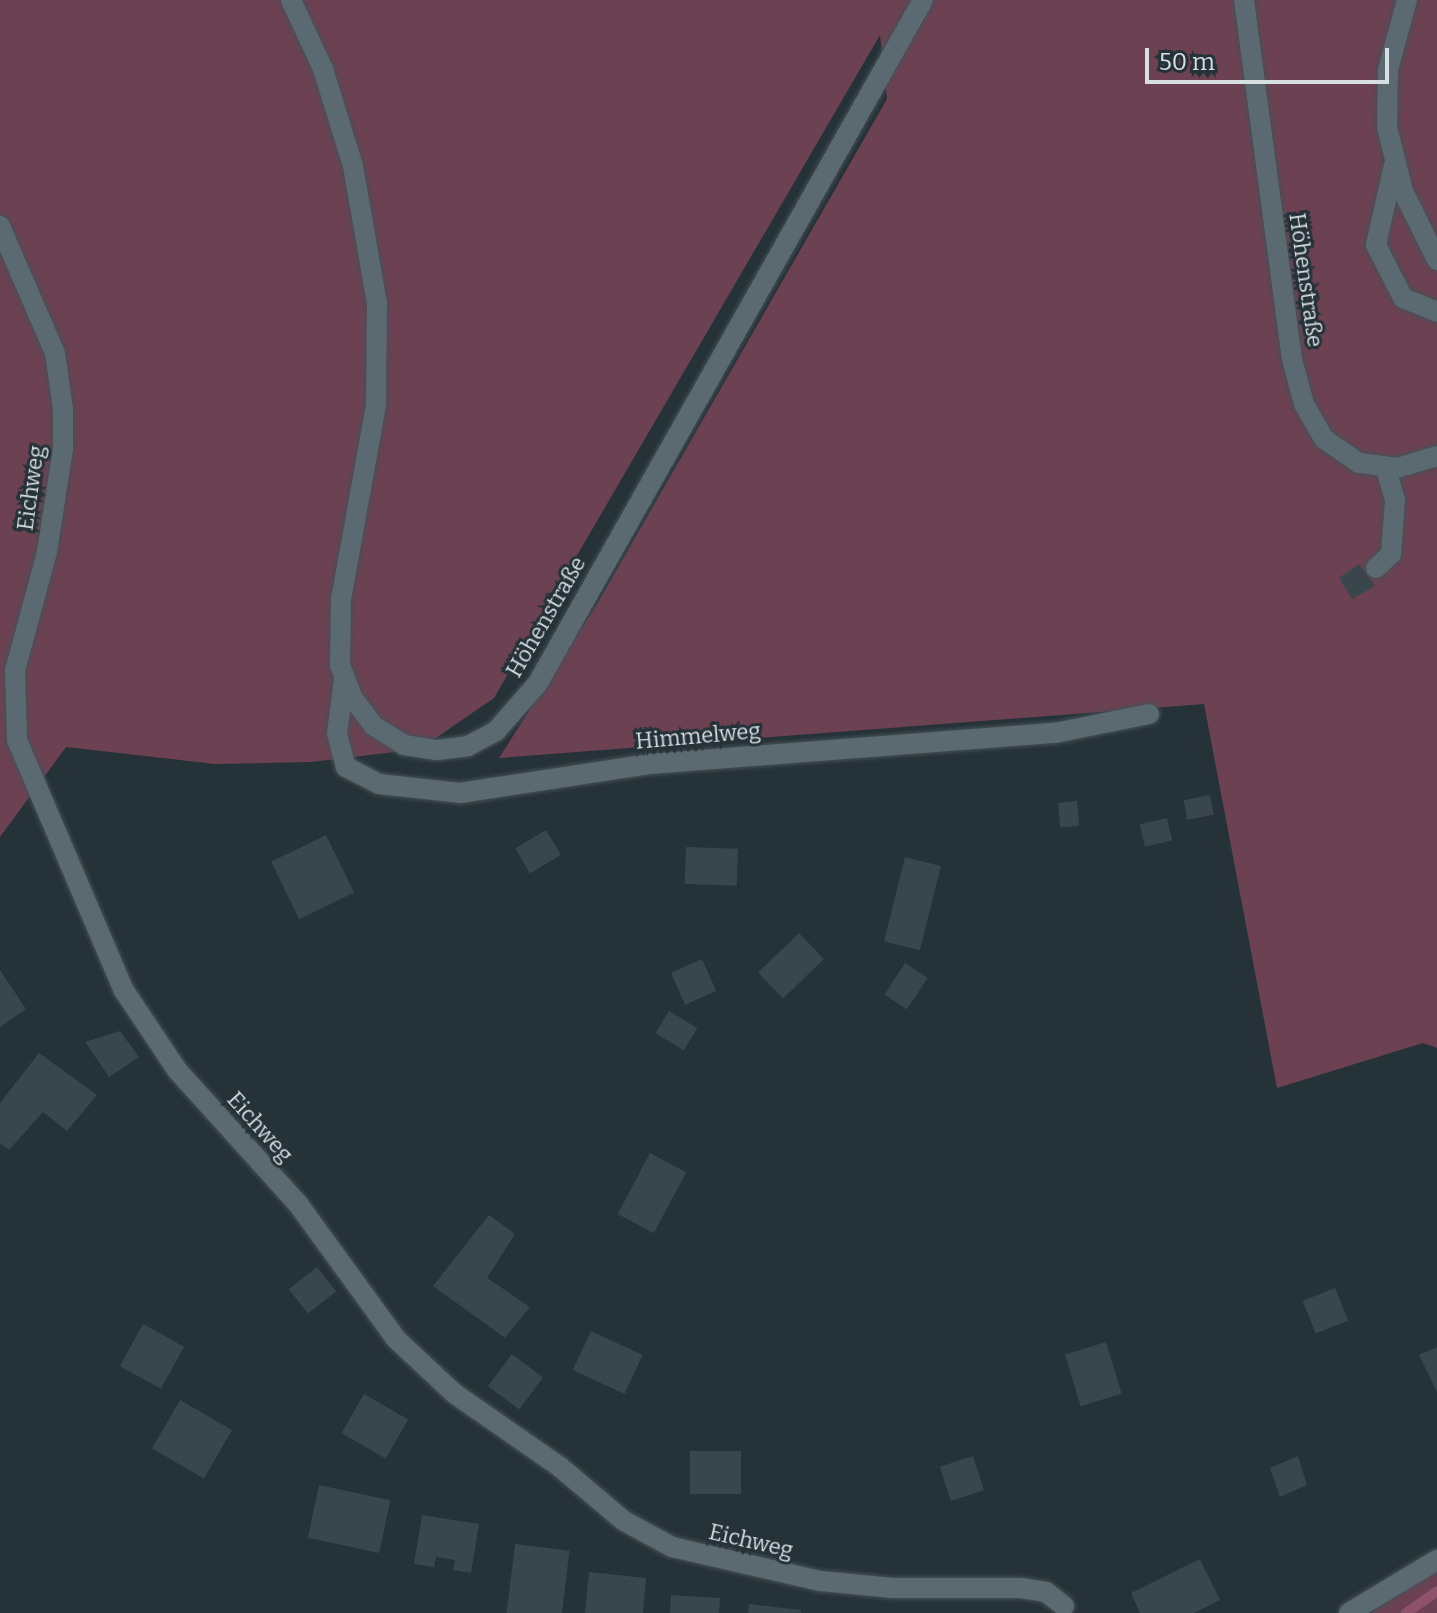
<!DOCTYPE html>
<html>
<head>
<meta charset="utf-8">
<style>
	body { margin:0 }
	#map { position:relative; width:1437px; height:1613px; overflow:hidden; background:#253237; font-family:Bitter,serif }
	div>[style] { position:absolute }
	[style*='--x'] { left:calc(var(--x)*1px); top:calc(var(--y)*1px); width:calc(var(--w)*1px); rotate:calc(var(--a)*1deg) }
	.green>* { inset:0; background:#6c4253 }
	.stream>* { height:10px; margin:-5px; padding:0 5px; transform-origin:5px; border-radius:5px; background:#8e526a }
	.building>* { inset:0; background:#39464c; transform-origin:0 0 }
	.roads { filter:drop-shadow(0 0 2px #465056) drop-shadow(0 0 2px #465056) }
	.minor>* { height:20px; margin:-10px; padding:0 10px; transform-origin:10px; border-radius:10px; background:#5b6970 }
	span { translate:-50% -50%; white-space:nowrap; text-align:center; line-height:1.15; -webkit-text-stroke:6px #253237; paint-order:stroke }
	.street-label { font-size:22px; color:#d7dfe3 }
	.scale { position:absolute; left:1145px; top:48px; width:244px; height:36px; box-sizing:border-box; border:4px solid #d7dfe3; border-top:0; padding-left:10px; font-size:24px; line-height:28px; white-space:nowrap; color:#d7dfe3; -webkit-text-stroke:6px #253237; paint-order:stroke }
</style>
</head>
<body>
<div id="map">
	<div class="green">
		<div style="clip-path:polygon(0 0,1437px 0,1437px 1048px,1423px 1043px,1277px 1088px,1204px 704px,499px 758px,597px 604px,887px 99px,880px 35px,494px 698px,420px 749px,311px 762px,215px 764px,66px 747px,0 837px)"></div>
		<div style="clip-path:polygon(1437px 1568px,1437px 1613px,1371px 1613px)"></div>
	</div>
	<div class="stream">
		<div style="--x:1406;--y:1613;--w:38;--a:-35"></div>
	</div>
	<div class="building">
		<div style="clip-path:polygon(1359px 564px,1375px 586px,1352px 599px,1339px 578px)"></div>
		<div style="left:1210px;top:795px;width:20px;height:27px;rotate:79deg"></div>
		<div style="left:1077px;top:801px;width:25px;height:19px;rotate:85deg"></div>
		<div style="left:1167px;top:818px;width:23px;height:28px;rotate:77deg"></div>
		<div style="left:546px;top:830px;width:29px;height:36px;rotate:59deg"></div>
		<div style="left:326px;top:835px;width:64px;height:61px;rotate:64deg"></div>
		<div style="left:686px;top:847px;width:52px;height:37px;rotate:2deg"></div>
		<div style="left:905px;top:857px;width:37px;height:87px;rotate:14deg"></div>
		<div style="left:799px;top:933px;width:36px;height:57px;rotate:46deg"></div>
		<div style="left:702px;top:959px;width:35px;height:34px;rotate:66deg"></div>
		<div style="left:905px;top:963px;width:27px;height:38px;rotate:33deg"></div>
		<div style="clip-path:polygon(0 970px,26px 1009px,0 1027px)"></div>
		<div style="left:669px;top:1011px;width:33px;height:26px;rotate:31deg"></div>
		<div style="clip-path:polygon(120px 1031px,139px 1057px,109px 1077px,85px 1042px)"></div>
		<div style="clip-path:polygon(39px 1053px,97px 1095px,67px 1131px,43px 1112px,9px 1150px,0 1143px,0 1103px)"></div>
		<div style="left:650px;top:1153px;width:41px;height:69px;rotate:28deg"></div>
		<div style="clip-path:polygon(489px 1215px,515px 1234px,487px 1278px,530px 1307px,505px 1338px,433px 1286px)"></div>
		<div style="left:317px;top:1267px;width:31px;height:36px;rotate:52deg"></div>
		<div style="left:1335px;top:1288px;width:35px;height:35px;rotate:68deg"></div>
		<div style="left:143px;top:1324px;width:47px;height:48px;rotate:29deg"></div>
		<div style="left:591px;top:1331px;width:57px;height:43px;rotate:25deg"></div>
		<div style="left:1106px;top:1342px;width:54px;height:43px;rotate:73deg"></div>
		<div style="clip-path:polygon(1437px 1347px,1437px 1392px,1419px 1355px)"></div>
		<div style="left:512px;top:1354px;width:39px;height:40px;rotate:37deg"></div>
		<div style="left:364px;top:1394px;width:51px;height:45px;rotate:30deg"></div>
		<div style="left:180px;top:1400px;width:60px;height:56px;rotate:30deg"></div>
		<div style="left:690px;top:1451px;width:51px;height:43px"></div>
		<div style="left:973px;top:1456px;width:36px;height:35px;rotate:72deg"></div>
		<div style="clip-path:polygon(1298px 1456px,1307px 1485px,1280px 1497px,1270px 1468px)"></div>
		<div style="left:319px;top:1485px;width:73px;height:54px;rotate:12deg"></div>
		<div style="clip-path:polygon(422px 1515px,479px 1524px,471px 1573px,453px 1570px,455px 1560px,436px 1557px,434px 1567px,414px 1564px)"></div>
		<div style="left:515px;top:1544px;width:55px;height:70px;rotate:7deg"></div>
		<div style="clip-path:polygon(1200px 1559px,1220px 1600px,1194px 1613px,1140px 1613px,1131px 1593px)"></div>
		<div style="clip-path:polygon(589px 1572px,646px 1578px,643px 1613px,585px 1613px)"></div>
		<div style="clip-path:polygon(671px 1595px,720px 1598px,719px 1613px,670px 1613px)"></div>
		<div style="clip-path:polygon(749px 1604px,801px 1610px,801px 1613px,748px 1613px)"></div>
	</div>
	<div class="roads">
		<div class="minor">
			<div style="--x:291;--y:0;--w:76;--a:65.1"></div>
			<div style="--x:323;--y:69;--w:102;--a:72.8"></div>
			<div style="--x:353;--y:166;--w:140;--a:80.1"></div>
			<div style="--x:377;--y:304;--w:101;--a:90.6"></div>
			<div style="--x:376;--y:405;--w:197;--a:100.2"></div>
			<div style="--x:341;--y:599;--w:66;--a:90.9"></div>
			<div style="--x:340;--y:665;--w:34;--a:69"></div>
			<div style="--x:352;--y:697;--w:36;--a:53"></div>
			<div style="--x:374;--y:726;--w:36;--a:32"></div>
			<div style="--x:404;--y:745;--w:33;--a:9"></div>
			<div style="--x:437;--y:750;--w:31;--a:-7"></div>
			<div style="--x:468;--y:746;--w:32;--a:-28"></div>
			<div style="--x:496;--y:731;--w:64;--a:-48.8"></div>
			<div style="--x:538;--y:683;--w:784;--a:-60.59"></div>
			<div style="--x:1244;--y:0;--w:362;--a:82.4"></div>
			<div style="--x:1292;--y:359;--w:47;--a:75.1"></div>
			<div style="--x:1304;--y:404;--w:40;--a:60.3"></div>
			<div style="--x:1324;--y:439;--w:42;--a:34.4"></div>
			<div style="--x:1359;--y:463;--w:38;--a:7"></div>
			<div style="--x:1397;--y:468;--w:42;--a:-16.7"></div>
			<div style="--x:1407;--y:0;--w:73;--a:105.2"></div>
			<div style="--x:1388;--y:70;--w:57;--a:91"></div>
			<div style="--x:1387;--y:127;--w:66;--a:76"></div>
			<div style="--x:1403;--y:191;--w:77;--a:63.8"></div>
			<div style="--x:1394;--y:165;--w:82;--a:102.7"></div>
			<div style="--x:1376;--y:245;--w:59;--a:63"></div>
			<div style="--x:1403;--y:298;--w:37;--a:22"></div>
			<div style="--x:0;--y:226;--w:138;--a:66.6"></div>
			<div style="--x:55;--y:353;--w:57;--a:81.9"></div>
			<div style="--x:63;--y:409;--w:40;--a:90"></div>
			<div style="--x:63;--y:449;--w:104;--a:98.8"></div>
			<div style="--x:47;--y:552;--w:123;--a:105.1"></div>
			<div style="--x:15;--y:671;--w:69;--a:88.3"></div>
			<div style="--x:17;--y:740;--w:271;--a:66.9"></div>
			<div style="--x:123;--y:989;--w:97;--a:56.3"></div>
			<div style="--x:177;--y:1070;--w:181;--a:47.9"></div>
			<div style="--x:298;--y:1204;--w:167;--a:54"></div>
			<div style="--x:396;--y:1339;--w:81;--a:43"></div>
			<div style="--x:455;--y:1394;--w:128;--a:34.8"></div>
			<div style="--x:560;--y:1467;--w:84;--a:40.2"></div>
			<div style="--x:624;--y:1521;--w:55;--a:28.4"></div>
			<div style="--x:672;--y:1547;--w:153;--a:12.9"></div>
			<div style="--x:821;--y:1581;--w:72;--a:5.6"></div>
			<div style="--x:893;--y:1588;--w:128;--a:0"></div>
			<div style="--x:1021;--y:1588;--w:25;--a:9"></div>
			<div style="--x:1046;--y:1592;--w:23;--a:38"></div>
			<div style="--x:1376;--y:568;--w:21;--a:-43"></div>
			<div style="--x:1391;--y:554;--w:54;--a:-85.8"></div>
			<div style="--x:1395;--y:500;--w:33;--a:-106"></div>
			<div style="--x:344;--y:679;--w:55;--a:97.3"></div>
			<div style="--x:337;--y:734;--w:34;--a:75"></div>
			<div style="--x:346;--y:767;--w:37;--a:27"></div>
			<div style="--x:379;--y:784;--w:81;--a:6.3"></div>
			<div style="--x:460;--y:793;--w:191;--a:-8.7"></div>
			<div style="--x:649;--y:764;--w:407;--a:-4.4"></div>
			<div style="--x:1055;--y:733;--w:96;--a:-11.4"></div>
			<div style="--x:1349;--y:1613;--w:103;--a:-31.1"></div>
		</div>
	</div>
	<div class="street-label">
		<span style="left:1306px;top:280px;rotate:82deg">Höhenstraße</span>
		<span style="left:31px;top:488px;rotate:-82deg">Eichweg</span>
		<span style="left:546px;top:617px;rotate:-60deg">Höhenstraße</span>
		<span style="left:698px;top:736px;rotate:-5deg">Himmelweg</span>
		<span style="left:260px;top:1127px;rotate:48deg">Eichweg</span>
		<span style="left:751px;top:1541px;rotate:13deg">Eichweg</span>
	</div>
	<div class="scale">50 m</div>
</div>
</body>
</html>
